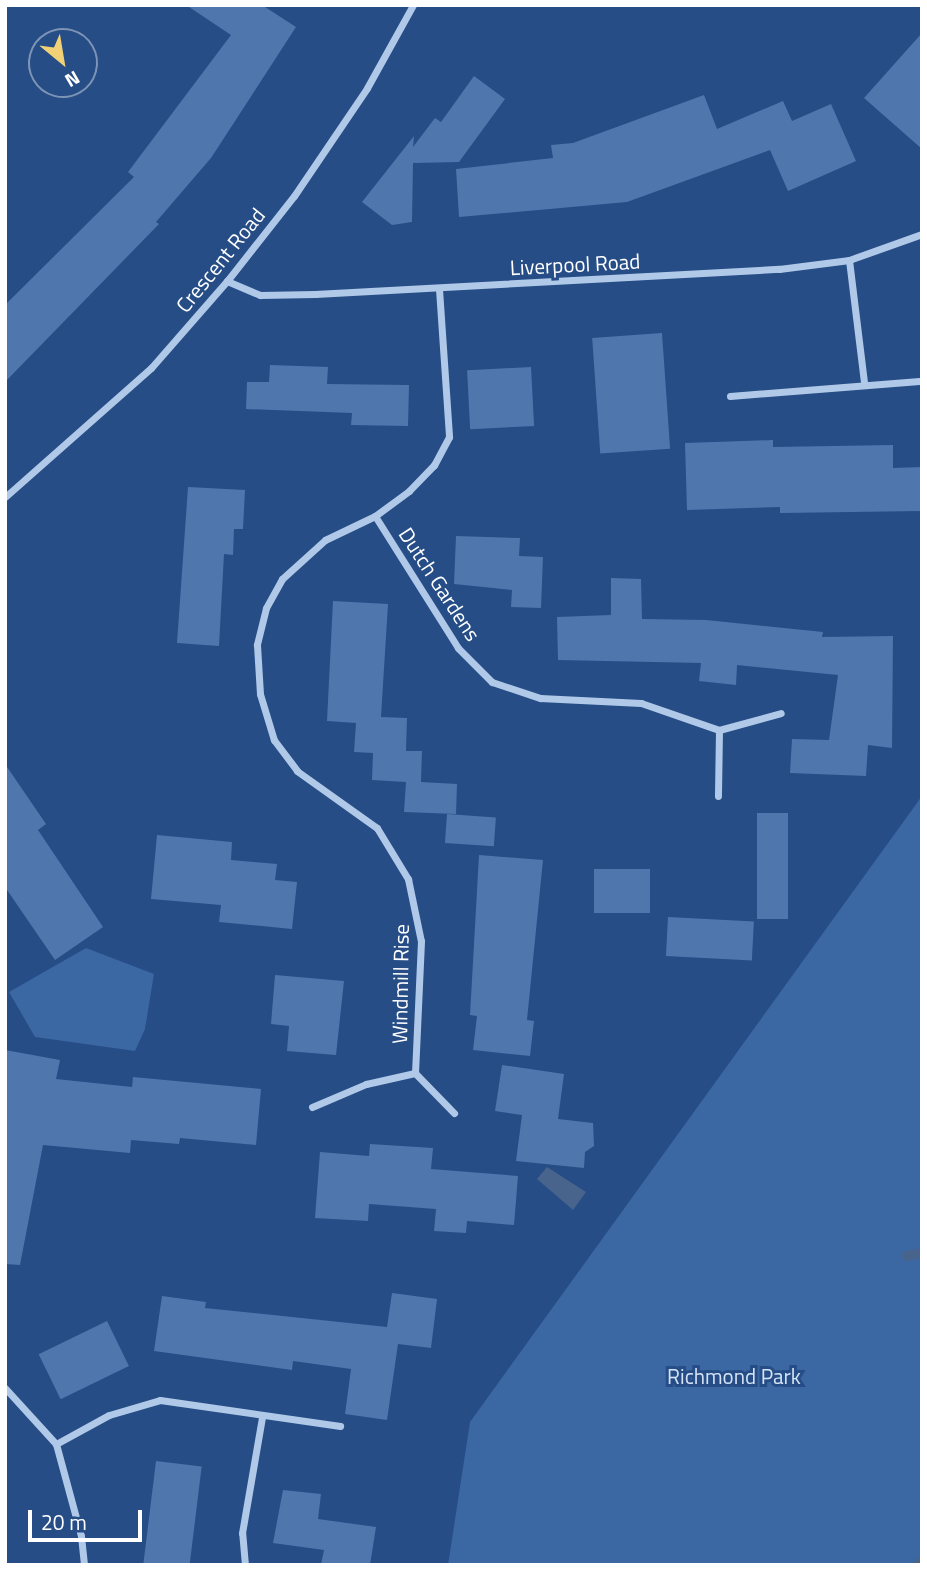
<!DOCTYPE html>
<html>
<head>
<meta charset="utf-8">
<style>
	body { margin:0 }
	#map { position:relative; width:927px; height:1570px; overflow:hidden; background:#264d86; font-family:"Titillium Web",sans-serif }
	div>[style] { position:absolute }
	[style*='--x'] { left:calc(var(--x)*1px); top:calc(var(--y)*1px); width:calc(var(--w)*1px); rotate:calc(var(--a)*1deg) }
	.green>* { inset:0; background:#3b67a3 }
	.water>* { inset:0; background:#48648d }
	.stream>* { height:10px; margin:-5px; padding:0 5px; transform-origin:5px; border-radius:5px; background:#48648d }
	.building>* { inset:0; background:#4f77ae; transform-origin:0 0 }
	.street>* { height:7px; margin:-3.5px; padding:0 3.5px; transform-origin:3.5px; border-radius:3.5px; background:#b1c9e8 }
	span { translate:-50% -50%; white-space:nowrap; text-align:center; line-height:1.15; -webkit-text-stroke:6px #264d86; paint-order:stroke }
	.street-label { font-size:21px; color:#fff }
	.park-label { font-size:21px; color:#d5e3f6 }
	.frame { position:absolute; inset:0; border:7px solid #fff; pointer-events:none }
	.north { position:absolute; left:28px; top:28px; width:70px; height:70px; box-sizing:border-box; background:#264d86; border:2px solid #7d94b6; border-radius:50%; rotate:150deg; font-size:19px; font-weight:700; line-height:28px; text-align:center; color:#fff }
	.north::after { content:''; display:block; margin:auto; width:24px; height:32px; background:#f1d176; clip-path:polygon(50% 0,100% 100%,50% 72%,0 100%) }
	.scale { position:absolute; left:28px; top:1510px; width:114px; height:32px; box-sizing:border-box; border:4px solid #fff; border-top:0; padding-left:9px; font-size:21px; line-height:24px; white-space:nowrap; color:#fff; -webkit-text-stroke:5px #264d86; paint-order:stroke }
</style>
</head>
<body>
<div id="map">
	<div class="green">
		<div style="clip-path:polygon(922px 796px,922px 1565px,448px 1565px,470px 1422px)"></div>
		<div style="clip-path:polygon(86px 948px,154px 974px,145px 1029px,135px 1051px,35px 1037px,9px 992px)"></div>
	</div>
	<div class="water">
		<div style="clip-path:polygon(547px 1167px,586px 1192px,573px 1210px,537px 1179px)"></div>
	</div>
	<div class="stream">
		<div style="--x:907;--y:1256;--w:15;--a:-11"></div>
		<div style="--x:917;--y:1565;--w:6;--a:-39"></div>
	</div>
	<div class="building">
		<div style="clip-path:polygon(186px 5px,262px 5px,296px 27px,211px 158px,156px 222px,159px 224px,5px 382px,5px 305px,134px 177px,128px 172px,231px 35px)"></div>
		<div style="clip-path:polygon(922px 33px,922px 149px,864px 98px)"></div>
		<div style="clip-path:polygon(474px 76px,505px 99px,459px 162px,413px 163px,412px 222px,392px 225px,362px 202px,414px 136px,413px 147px,435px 118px,441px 122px)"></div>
		<div style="clip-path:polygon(704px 95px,717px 129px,783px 101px,792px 121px,831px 104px,856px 161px,788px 191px,770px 150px,627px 202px,459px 217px,456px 169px,553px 158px,551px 145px,573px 143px)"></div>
		<div style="left:662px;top:333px;width:116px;height:70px;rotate:86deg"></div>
		<div style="clip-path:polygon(270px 365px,328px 367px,327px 384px,409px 385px,408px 426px,351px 425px,352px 413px,246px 409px,247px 382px,269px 382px)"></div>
		<div style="left:531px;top:367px;width:59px;height:64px;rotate:87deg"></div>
		<div style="clip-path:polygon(773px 440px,773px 447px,893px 445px,893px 468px,922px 467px,922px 511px,780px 513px,780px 507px,687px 510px,685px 443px)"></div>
		<div style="clip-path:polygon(188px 487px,245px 490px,243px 529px,234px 529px,233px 555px,224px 554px,219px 646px,177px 643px)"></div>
		<div style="clip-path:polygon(456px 536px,520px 538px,519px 556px,543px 557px,541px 608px,511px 607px,512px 590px,454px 584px)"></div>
		<div style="clip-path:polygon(611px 578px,641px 579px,642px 619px,706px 620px,823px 632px,822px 637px,893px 636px,892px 748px,868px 745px,866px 776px,790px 773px,792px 739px,829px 740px,838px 675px,737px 665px,736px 685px,699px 681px,701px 663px,558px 660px,557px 617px,611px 615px)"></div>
		<div style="clip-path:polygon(333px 601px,388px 604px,381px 717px,407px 718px,406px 751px,422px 751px,421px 782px,457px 784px,456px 814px,404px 812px,406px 782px,372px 780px,373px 753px,354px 752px,356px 723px,327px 721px)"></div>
		<div style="clip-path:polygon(5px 764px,46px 824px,38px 830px,103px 927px,55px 960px,5px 887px)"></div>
		<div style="left:757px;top:813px;width:31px;height:106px"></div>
		<div style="left:447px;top:814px;width:49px;height:29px;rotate:4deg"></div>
		<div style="clip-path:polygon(157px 835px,232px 842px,231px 860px,277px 864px,275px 880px,297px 882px,292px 929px,219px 922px,221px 905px,151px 899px)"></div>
		<div style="clip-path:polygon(479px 855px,543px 860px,527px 1020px,534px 1021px,530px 1056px,473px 1050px,477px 1016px,470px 1015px)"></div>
		<div style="left:650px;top:869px;width:44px;height:56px;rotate:90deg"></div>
		<div style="left:668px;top:917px;width:86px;height:39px;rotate:3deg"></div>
		<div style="clip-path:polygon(275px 975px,344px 981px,336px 1055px,287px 1051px,289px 1026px,271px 1024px)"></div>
		<div style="clip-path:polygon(5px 1050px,60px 1060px,56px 1079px,132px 1087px,133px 1077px,261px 1089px,256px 1145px,180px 1138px,179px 1144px,131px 1140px,130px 1153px,43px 1145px,20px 1265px,5px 1264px)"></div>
		<div style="clip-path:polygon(502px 1065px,564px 1074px,558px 1119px,593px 1123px,594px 1146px,585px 1152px,584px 1168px,516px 1161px,522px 1115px,495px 1111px)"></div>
		<div style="clip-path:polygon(370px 1144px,433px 1148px,431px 1169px,518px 1176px,514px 1225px,467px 1221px,466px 1233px,434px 1231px,436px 1209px,369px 1204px,368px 1221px,315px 1218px,320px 1152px,369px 1156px)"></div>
		<div style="clip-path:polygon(392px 1293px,437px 1299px,431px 1348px,398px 1344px,387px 1420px,345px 1414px,351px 1369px,293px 1361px,292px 1370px,154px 1351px,162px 1296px,206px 1302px,205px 1308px,387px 1327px)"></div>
		<div style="left:107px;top:1321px;width:50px;height:76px;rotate:64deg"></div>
		<div style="left:156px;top:1461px;width:46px;height:105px;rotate:7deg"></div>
		<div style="clip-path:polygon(283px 1490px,321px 1494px,318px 1519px,376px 1527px,370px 1565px,321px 1565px,324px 1550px,273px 1543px)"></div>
	</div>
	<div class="street">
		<div style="--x:849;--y:260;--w:124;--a:83"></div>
		<div style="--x:227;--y:281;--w:36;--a:23"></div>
		<div style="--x:260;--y:295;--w:55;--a:-1"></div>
		<div style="--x:315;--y:294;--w:465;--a:-3.1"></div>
		<div style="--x:779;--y:269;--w:71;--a:-7.3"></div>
		<div style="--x:849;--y:260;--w:77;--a:-19.6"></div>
		<div style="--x:439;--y:289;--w:148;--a:86.1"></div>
		<div style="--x:449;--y:437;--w:32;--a:118"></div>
		<div style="--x:434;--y:465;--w:36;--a:134"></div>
		<div style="--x:409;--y:491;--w:42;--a:143.7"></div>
		<div style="--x:375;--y:516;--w:55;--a:154.4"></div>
		<div style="--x:325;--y:540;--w:58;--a:137.8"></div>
		<div style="--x:282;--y:579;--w:33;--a:119"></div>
		<div style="--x:266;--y:608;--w:38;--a:104"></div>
		<div style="--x:257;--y:645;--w:49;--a:86.5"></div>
		<div style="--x:260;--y:694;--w:48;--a:73.1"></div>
		<div style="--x:274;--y:740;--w:39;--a:53"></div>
		<div style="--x:297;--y:771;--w:98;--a:35.5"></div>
		<div style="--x:377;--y:828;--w:60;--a:58.7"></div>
		<div style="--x:408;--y:879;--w:63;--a:78.2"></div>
		<div style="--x:421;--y:941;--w:132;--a:92.6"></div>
		<div style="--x:415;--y:1073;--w:56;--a:45.7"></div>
		<div style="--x:730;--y:396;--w:193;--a:-4.5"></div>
		<div style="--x:5;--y:497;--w:195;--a:-41.5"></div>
		<div style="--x:151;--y:368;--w:116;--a:-48.9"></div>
		<div style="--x:227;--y:281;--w:108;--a:-51.8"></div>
		<div style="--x:294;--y:196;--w:130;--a:-55.9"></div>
		<div style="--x:367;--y:88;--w:95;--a:-61"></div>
		<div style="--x:375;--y:516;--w:156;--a:57.8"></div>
		<div style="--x:458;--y:648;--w:48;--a:45"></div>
		<div style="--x:492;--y:682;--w:51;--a:18.4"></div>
		<div style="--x:540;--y:698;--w:101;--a:2.8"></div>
		<div style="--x:641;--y:703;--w:83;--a:19.1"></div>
		<div style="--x:719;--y:730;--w:66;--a:90.9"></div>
		<div style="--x:719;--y:730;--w:64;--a:-15.3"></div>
		<div style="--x:312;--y:1107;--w:59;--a:-23.1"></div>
		<div style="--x:366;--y:1084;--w:50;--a:-12.7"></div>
		<div style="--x:5;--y:1388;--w:76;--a:47.7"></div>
		<div style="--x:56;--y:1444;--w:95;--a:74.8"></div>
		<div style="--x:81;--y:1536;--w:29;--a:84"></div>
		<div style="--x:56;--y:1444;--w:60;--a:-28.7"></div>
		<div style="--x:109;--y:1415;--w:53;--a:-16.4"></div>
		<div style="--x:160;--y:1400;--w:182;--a:8.2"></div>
		<div style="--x:245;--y:1565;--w:32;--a:-95"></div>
		<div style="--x:242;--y:1533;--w:118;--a:-80.2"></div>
	</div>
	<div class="street-label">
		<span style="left:220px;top:260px;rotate:-51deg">Crescent Road</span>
		<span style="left:575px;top:264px;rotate:-3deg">Liverpool Road</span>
		<span style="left:440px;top:584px;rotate:57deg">Dutch Gardens</span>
		<span style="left:400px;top:984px;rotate:-89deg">Windmill Rise</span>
	</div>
	<div class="park-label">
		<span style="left:734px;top:1376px">Richmond Park</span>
	</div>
	<div class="frame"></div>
	<div class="north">N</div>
	<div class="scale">20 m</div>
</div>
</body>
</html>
